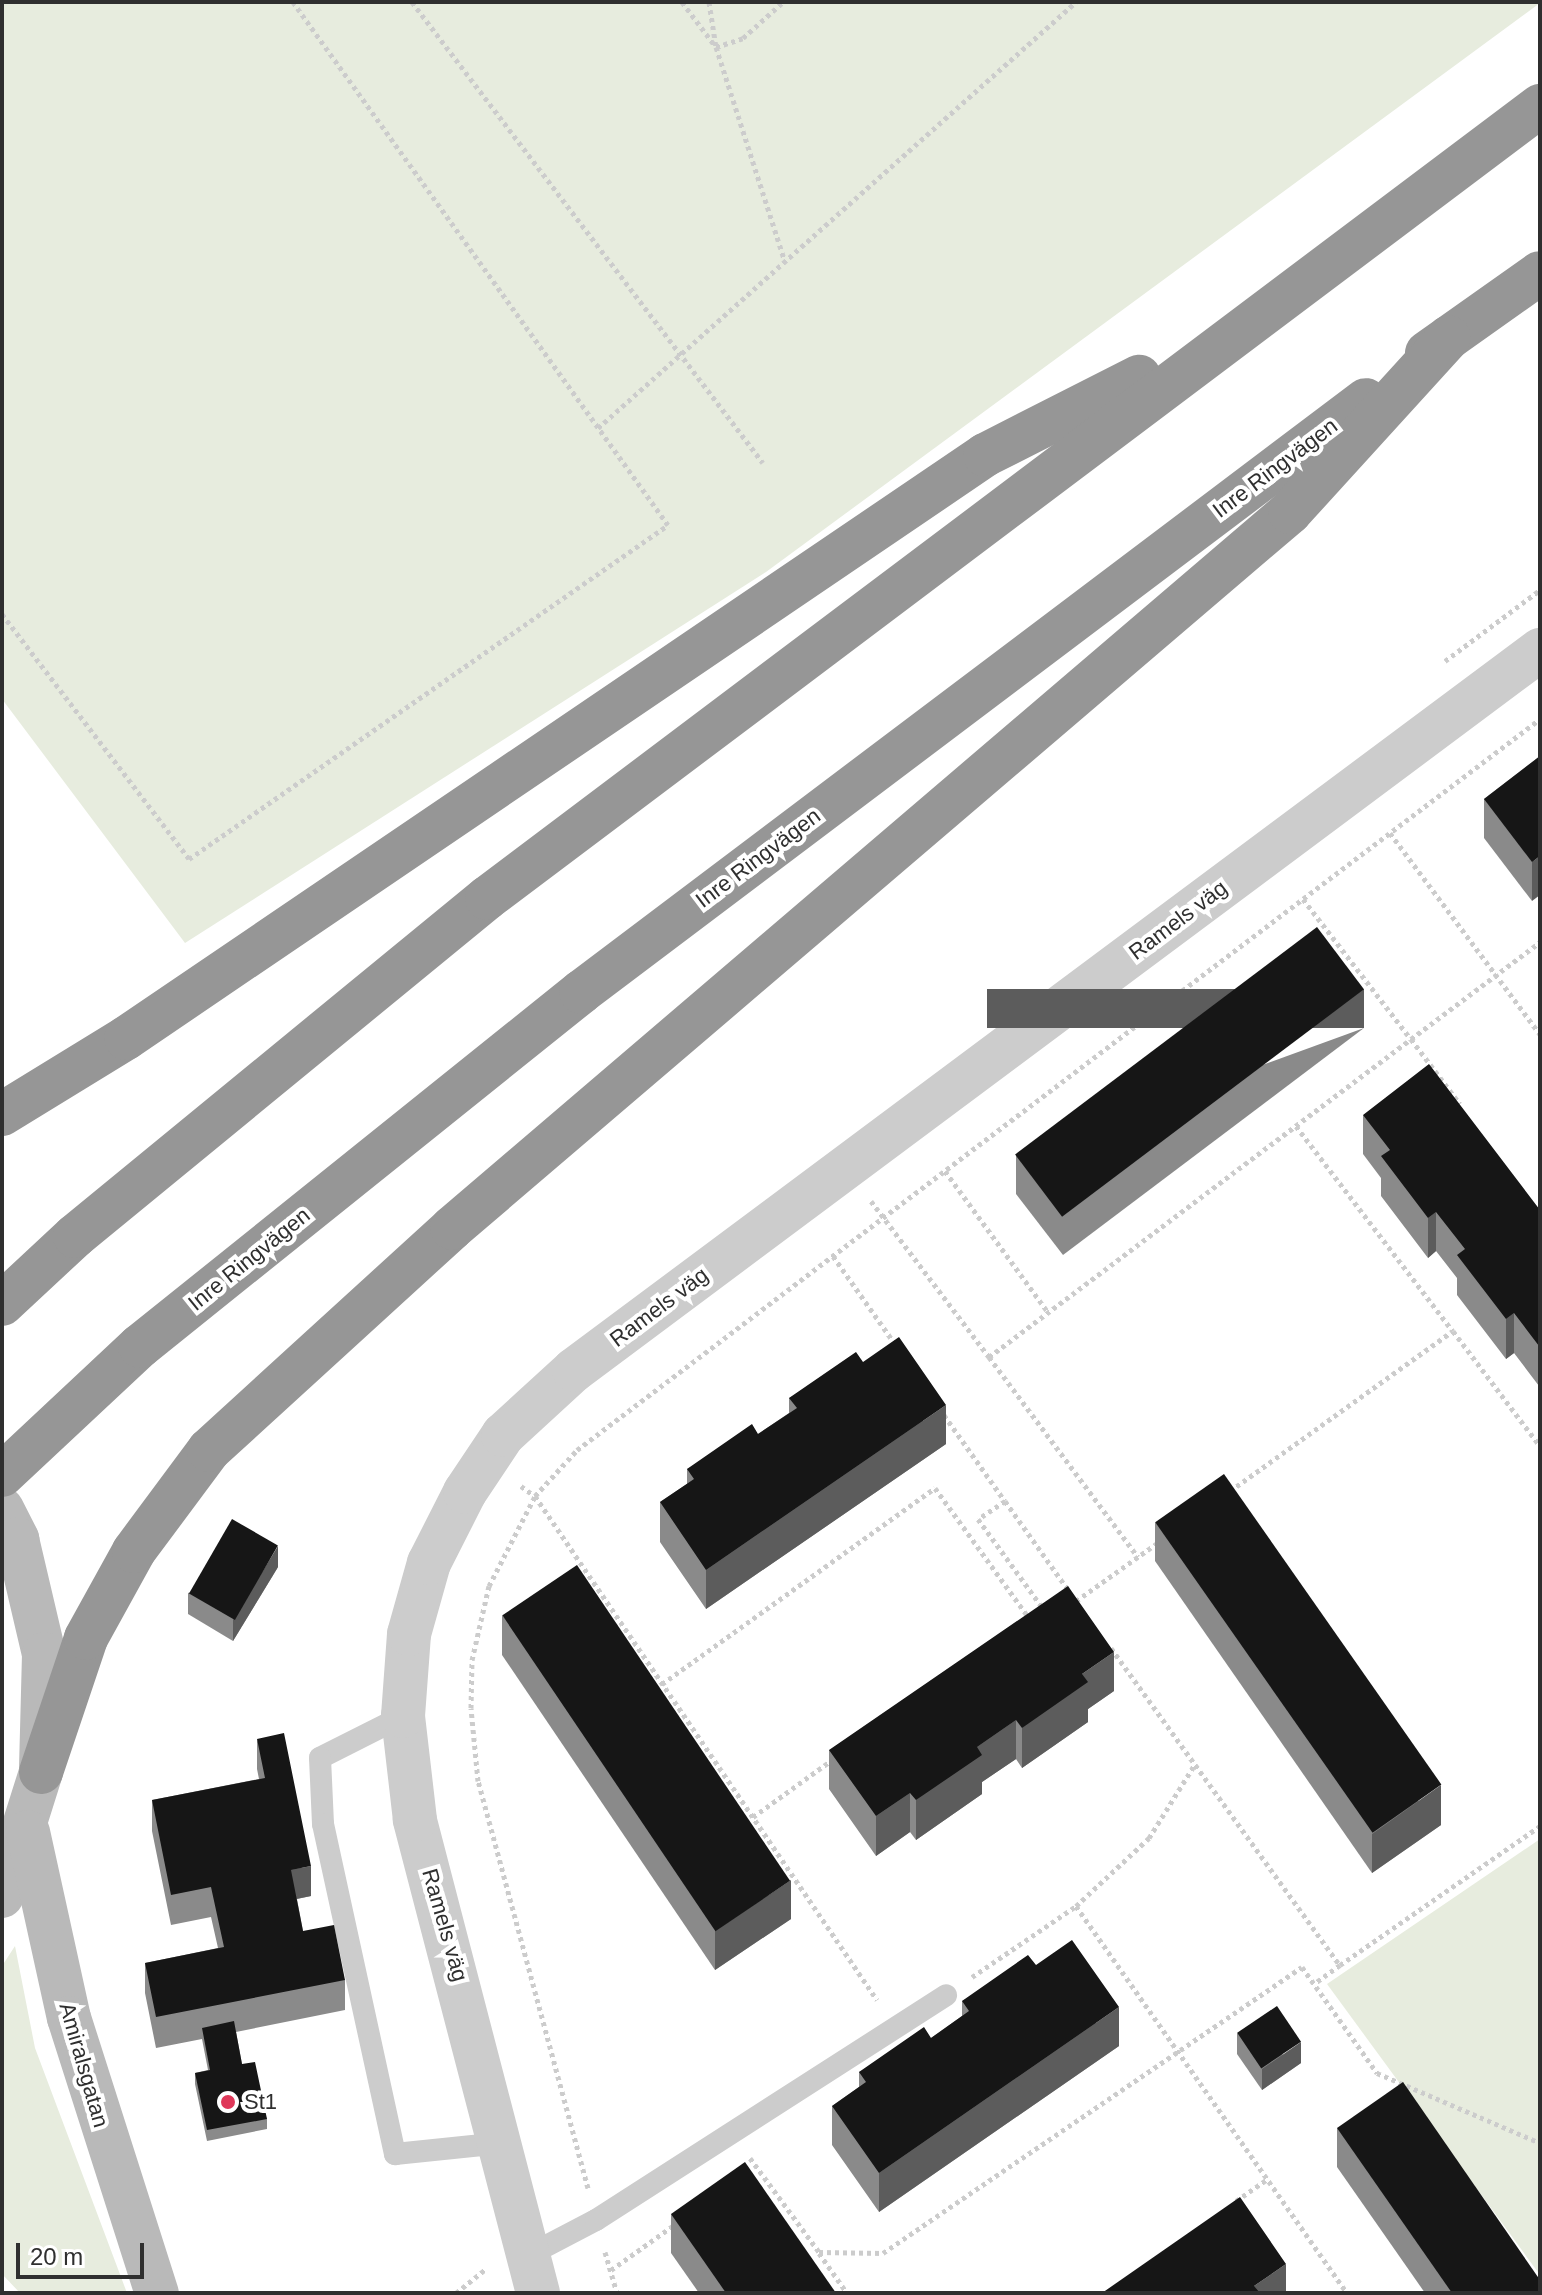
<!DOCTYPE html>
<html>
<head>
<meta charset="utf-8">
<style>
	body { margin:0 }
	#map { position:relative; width:1542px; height:2295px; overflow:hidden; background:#fff; font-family:Helvetica,sans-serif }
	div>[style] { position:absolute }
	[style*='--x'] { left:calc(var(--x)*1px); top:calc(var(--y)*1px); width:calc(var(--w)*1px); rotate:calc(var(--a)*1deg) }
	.green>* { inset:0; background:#e7ecde }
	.path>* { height:5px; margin-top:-2.5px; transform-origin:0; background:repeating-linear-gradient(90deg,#ccc 0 4px,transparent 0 8px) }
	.lane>* { height:22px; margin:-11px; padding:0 11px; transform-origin:11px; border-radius:11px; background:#ccc }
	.street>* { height:44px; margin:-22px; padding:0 22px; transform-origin:22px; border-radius:22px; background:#ccc }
	.secondary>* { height:44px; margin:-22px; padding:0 22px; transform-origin:22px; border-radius:22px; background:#b9b9b9 }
	.highway>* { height:44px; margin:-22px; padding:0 22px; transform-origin:22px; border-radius:22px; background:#969696 }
	.wall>* { inset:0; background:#8a8a8a }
	.shaded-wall>* { inset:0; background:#5c5c5c; transform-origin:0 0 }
	.building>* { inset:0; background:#161616; transform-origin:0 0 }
	.dots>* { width:22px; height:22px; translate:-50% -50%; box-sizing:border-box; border:4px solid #fff; border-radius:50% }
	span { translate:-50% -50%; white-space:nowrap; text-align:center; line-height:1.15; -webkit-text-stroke:8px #fff; paint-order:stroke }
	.street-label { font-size:22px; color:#2f2f2f }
	.poi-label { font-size:22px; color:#2f2f2f }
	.left { translate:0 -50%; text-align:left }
	.frame { position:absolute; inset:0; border:4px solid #2f2f2f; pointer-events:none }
	.scale { position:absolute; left:16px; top:2243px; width:128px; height:36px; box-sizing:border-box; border:4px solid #2f2f2f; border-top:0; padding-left:10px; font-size:24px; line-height:28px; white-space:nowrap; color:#2f2f2f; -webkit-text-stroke:6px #fff; paint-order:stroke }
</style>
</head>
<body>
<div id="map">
	<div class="green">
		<div style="clip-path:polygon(2px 2px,1540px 2px,1540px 3px,766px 572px,185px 943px,2px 699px)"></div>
		<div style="clip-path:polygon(1540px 1839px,1540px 2275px,1327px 1984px)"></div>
		<div style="clip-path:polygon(15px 1946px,35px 2048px,127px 2293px,20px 2293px,2px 2274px,2px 1966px)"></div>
	</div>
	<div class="path">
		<div style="--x:412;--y:2;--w:579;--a:52.71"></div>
		<div style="--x:682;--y:2;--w:56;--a:52.9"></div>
		<div style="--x:716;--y:47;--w:28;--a:-18"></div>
		<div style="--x:743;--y:38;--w:54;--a:-42"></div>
		<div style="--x:709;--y:2;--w:46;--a:81.2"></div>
		<div style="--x:716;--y:47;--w:223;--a:72.2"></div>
		<div style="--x:598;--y:428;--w:640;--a:-41.71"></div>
		<div style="--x:2;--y:614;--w:308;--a:52.6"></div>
		<div style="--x:189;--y:859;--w:584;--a:-34.89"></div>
		<div style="--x:668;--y:525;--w:644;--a:-125.64"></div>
		<div style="--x:1445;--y:661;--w:119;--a:-36.8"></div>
		<div style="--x:1390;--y:833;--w:251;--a:53.3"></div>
		<div style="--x:1303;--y:899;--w:177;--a:52.4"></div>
		<div style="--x:1411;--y:1039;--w:161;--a:-36.9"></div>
		<div style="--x:1296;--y:1126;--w:258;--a:52.6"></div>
		<div style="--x:945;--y:1171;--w:175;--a:53.9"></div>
		<div style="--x:871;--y:1201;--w:196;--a:52.9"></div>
		<div style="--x:989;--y:1357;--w:528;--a:-37"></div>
		<div style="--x:1411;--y:1039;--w:81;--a:53"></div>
		<div style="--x:833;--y:1256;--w:108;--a:54.8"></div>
		<div style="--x:989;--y:1357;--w:249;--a:53.3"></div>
		<div style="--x:944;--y:1415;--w:105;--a:54.7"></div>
		<div style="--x:1005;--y:1501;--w:32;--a:146"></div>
		<div style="--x:978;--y:1519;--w:112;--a:54"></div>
		<div style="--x:521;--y:1486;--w:17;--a:36"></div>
		<div style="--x:535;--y:1496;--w:609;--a:55.84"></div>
		<div style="--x:1230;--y:1491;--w:274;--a:-35.7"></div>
		<div style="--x:1453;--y:1331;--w:144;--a:52.9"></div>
		<div style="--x:1005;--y:1501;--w:110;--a:54.6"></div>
		<div style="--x:1076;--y:1601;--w:103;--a:-35.5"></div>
		<div style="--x:1111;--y:1648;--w:391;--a:54.2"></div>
		<div style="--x:1340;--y:1965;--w:32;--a:144"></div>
		<div style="--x:662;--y:1684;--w:336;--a:-35.7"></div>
		<div style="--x:935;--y:1488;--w:160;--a:54.1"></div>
		<div style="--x:753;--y:1817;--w:99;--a:-35.9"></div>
		<div style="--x:1076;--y:1906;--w:100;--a:-43"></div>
		<div style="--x:1149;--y:1838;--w:87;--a:-58.1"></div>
		<div style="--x:1340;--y:1965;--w:244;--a:-34.8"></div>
		<div style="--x:972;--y:1977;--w:126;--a:-34.3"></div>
		<div style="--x:1076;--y:1906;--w:472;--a:55"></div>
		<div style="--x:750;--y:2158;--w:117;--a:53.7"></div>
		<div style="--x:819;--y:2252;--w:64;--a:0.9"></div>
		<div style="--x:883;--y:2253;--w:507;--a:-34.32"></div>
		<div style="--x:1302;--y:1967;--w:130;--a:54.7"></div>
		<div style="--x:1377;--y:2073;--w:177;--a:23.2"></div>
		<div style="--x:588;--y:2188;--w:422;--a:-105.1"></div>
		<div style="--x:478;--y:1781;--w:73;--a:-95.5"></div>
		<div style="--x:471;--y:1708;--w:48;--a:-88.8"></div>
		<div style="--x:472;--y:1660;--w:76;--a:-77.1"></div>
		<div style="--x:489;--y:1586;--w:101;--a:-62.9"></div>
		<div style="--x:535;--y:1496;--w:62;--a:-47.6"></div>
		<div style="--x:577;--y:1450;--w:1209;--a:-37.2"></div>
		<div style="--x:1236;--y:2201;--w:38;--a:-35"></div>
		<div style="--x:605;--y:2252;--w:43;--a:73.7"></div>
		<div style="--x:819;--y:2253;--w:49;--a:55"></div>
		<div style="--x:611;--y:2270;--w:77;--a:-35.5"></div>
		<div style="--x:456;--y:2293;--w:38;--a:-39"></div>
	</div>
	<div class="lane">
		<div style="--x:403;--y:1716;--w:93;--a:153.2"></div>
		<div style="--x:320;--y:1758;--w:66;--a:87.4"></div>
		<div style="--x:323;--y:1824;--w:338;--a:77.7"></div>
		<div style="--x:395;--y:2154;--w:107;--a:-5.9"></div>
		<div style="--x:529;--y:2255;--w:76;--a:-27.6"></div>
		<div style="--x:596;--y:2220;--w:416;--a:-32.7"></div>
	</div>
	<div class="street">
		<div style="--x:538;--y:2293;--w:489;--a:-104.6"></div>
		<div style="--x:415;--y:1820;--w:105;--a:-96.6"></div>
		<div style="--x:403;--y:1716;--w:82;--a:-85.8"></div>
		<div style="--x:409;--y:1634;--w:74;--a:-74.3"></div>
		<div style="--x:429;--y:1563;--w:80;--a:-63.1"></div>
		<div style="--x:465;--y:1492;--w:69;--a:-56.3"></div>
		<div style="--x:503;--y:1435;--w:96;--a:-42.5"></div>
		<div style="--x:574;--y:1370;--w:1205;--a:-36.7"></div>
	</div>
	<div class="secondary">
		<div style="--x:2;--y:1509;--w:34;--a:63"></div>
		<div style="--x:17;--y:1539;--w:118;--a:76.8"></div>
		<div style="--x:44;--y:1654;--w:118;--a:91.5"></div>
		<div style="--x:41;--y:1772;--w:130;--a:107.5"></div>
		<div style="--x:28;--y:1832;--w:190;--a:77.6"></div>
		<div style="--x:69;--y:2018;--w:289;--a:72.3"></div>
	</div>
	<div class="highway">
		<div style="--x:1427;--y:353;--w:138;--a:-35.3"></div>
		<div style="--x:2;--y:1114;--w:145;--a:-31.5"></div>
		<div style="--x:126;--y:1038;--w:1038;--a:-34.16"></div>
		<div style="--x:985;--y:455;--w:173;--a:-26.9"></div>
		<div style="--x:2;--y:1304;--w:100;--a:-43"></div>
		<div style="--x:75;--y:1236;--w:533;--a:-39.37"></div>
		<div style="--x:487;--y:898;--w:1318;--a:-36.95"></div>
		<div style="--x:2;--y:1475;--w:189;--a:-43.1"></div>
		<div style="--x:140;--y:1346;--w:566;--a:-38.75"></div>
		<div style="--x:581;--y:992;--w:983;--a:-37.02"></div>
		<div style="--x:41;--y:1772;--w:141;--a:-71.4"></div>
		<div style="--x:86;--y:1638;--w:99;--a:-61.1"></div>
		<div style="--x:134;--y:1551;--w:126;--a:-53.4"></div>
		<div style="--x:209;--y:1450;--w:329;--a:-42.4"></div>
		<div style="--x:452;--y:1228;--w:1102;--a:-40.51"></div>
		<div style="--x:1290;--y:512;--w:236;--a:-47.7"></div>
	</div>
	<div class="wall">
		<div style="clip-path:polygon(1540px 756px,1532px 901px,1484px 838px,1484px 799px)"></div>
		<div style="clip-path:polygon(1364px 1028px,1063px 1255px,1016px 1194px,1016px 1155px)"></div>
		<div style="clip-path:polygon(1363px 1115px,1540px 1210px,1540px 1385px,1539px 1386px,1514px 1353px,1506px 1359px,1457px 1295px,1457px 1278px,1436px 1251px,1428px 1258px,1381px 1196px,1381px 1178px,1363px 1154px)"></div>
		<div style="clip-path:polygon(863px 1362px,946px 1444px,706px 1609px,660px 1542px,660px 1502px,687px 1484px,687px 1469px,758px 1434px,789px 1413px,789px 1398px)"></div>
		<div style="clip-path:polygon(1155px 1522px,1441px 1825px,1372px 1873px,1155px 1561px)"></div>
		<div style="clip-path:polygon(278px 1567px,233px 1641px,188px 1614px,188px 1593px)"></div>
		<div style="clip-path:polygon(502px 1615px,791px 1919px,715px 1970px,502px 1655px)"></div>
		<div style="clip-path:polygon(1114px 1691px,1088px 1709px,1088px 1722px,1022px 1768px,1016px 1759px,982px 1782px,982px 1794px,916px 1840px,910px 1832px,876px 1856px,829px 1789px,829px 1750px)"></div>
		<div style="clip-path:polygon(257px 1739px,311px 1896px,297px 1899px,303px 1931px,345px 1980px,345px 2010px,236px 2032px,242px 2064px,267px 2119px,267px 2129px,207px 2141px,195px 2084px,195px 2073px,208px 2070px,202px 2039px,156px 2048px,145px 1993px,145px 1963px,218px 1948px,211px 1917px,171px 1925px,152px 1831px,152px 1800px,259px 1779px,257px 1769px)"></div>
		<div style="clip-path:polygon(1036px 1965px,1119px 2046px,879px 2212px,832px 2145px,832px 2106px,859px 2087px,859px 2072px,931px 2038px,962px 2016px,962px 2001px)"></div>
		<div style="clip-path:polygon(1237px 2033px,1301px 2063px,1262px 2090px,1237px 2054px)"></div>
		<div style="clip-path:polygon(1337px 2128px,1540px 2293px,1425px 2293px,1337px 2167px)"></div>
		<div style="clip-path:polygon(671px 2214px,836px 2293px,699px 2293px,671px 2253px)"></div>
	</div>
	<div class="shaded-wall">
		<div style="clip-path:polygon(1540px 856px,1540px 895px,1532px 901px,1532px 862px)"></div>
		<div style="left:1364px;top:989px;width:39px;height:377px;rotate:90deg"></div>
		<div style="clip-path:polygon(1436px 1212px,1436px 1251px,1428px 1258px,1428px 1218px)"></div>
		<div style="clip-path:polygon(1514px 1313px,1514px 1353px,1506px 1359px,1506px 1319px)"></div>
		<div style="left:1539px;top:1346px;width:1px;height:40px"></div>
		<div style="clip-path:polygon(946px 1405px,946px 1444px,706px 1609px,706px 1570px)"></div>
		<div style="clip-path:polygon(278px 1546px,278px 1567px,233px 1641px,233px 1620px)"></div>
		<div style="clip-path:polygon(1114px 1652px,1114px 1691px,1088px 1709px,1088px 1722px,1022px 1768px,1022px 1728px,1082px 1674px)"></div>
		<div style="clip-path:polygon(1016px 1720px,1016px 1759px,982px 1782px,982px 1794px,916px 1840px,916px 1800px,977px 1747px)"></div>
		<div style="clip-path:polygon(1441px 1785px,1441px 1825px,1372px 1873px,1372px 1834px)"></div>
		<div style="clip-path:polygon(910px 1793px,910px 1832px,876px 1856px,876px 1816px)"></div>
		<div style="clip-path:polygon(311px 1866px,311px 1896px,291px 1900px,291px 1870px)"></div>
		<div style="clip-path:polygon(791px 1880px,791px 1919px,715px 1970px,715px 1931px)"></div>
		<div style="clip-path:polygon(1119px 2007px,1119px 2046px,879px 2212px,879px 2173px)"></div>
		<div style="clip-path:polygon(1301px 2042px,1301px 2063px,1262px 2090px,1262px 2069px)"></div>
		<div style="clip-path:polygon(1286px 2264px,1286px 2293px,1254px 2293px,1254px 2286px)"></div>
	</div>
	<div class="building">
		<div style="clip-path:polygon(1540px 756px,1540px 856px,1532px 862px,1484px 799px)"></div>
		<div style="left:1317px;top:927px;width:78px;height:378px;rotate:53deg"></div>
		<div style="clip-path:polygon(1429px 1064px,1540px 1210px,1540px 1346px,1539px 1346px,1514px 1313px,1506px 1319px,1457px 1255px,1465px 1249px,1436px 1212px,1428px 1218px,1381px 1156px,1390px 1150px,1363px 1115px)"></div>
		<div style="clip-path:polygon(899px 1337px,946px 1405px,706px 1570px,660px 1502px,694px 1479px,687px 1469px,752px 1424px,758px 1434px,797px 1408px,789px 1398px,856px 1352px,863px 1362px)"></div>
		<div style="left:1224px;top:1474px;width:379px;height:84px;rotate:55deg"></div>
		<div style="left:232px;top:1519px;width:53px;height:86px;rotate:30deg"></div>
		<div style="left:577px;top:1565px;width:381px;height:90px;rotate:56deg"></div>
		<div style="clip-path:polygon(1068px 1586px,1114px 1652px,1082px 1674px,1088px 1682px,1022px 1728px,1016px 1720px,977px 1747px,982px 1755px,916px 1800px,910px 1793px,876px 1816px,829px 1750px)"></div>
		<div style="clip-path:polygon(284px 1733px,311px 1866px,291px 1870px,303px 1931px,334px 1925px,345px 1980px,156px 2017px,145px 1963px,224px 1947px,211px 1887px,171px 1895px,152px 1800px,265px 1778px,257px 1739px)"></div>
		<div style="clip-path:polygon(1072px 1940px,1119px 2007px,879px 2173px,832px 2106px,866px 2082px,859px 2072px,924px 2027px,931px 2038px,969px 2011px,962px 2001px,1028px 1955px,1036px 1965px)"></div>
		<div style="left:1277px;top:2006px;width:43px;height:48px;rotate:56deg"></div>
		<div style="clip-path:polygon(234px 2021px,242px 2064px,255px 2062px,267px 2119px,207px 2130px,195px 2073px,210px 2070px,202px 2028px)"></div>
		<div style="clip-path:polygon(1403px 2082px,1540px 2280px,1540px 2293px,1452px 2293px,1337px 2128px)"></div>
		<div style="clip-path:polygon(745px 2162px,836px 2293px,726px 2293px,671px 2214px)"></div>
		<div style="clip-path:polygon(1240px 2197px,1286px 2264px,1254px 2286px,1260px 2293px,1102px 2293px)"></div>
	</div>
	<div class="dots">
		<div style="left:228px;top:2102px;background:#df3859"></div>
	</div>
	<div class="street-label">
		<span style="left:1275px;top:468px;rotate:-37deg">Inre Ringvägen</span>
		<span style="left:758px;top:858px;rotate:-37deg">Inre Ringvägen</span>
		<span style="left:1178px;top:920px;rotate:-37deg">Ramels väg</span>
		<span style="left:249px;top:1259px;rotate:-39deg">Inre Ringvägen</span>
		<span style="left:659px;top:1307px;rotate:-37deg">Ramels väg</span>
		<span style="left:445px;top:1925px;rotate:74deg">Ramels väg</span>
		<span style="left:84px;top:2065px;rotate:74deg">Amiralsgatan</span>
	</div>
	<div class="poi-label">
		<span class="left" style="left:244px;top:2102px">St1</span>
	</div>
	<div class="frame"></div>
	<div class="scale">20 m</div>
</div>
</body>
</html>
